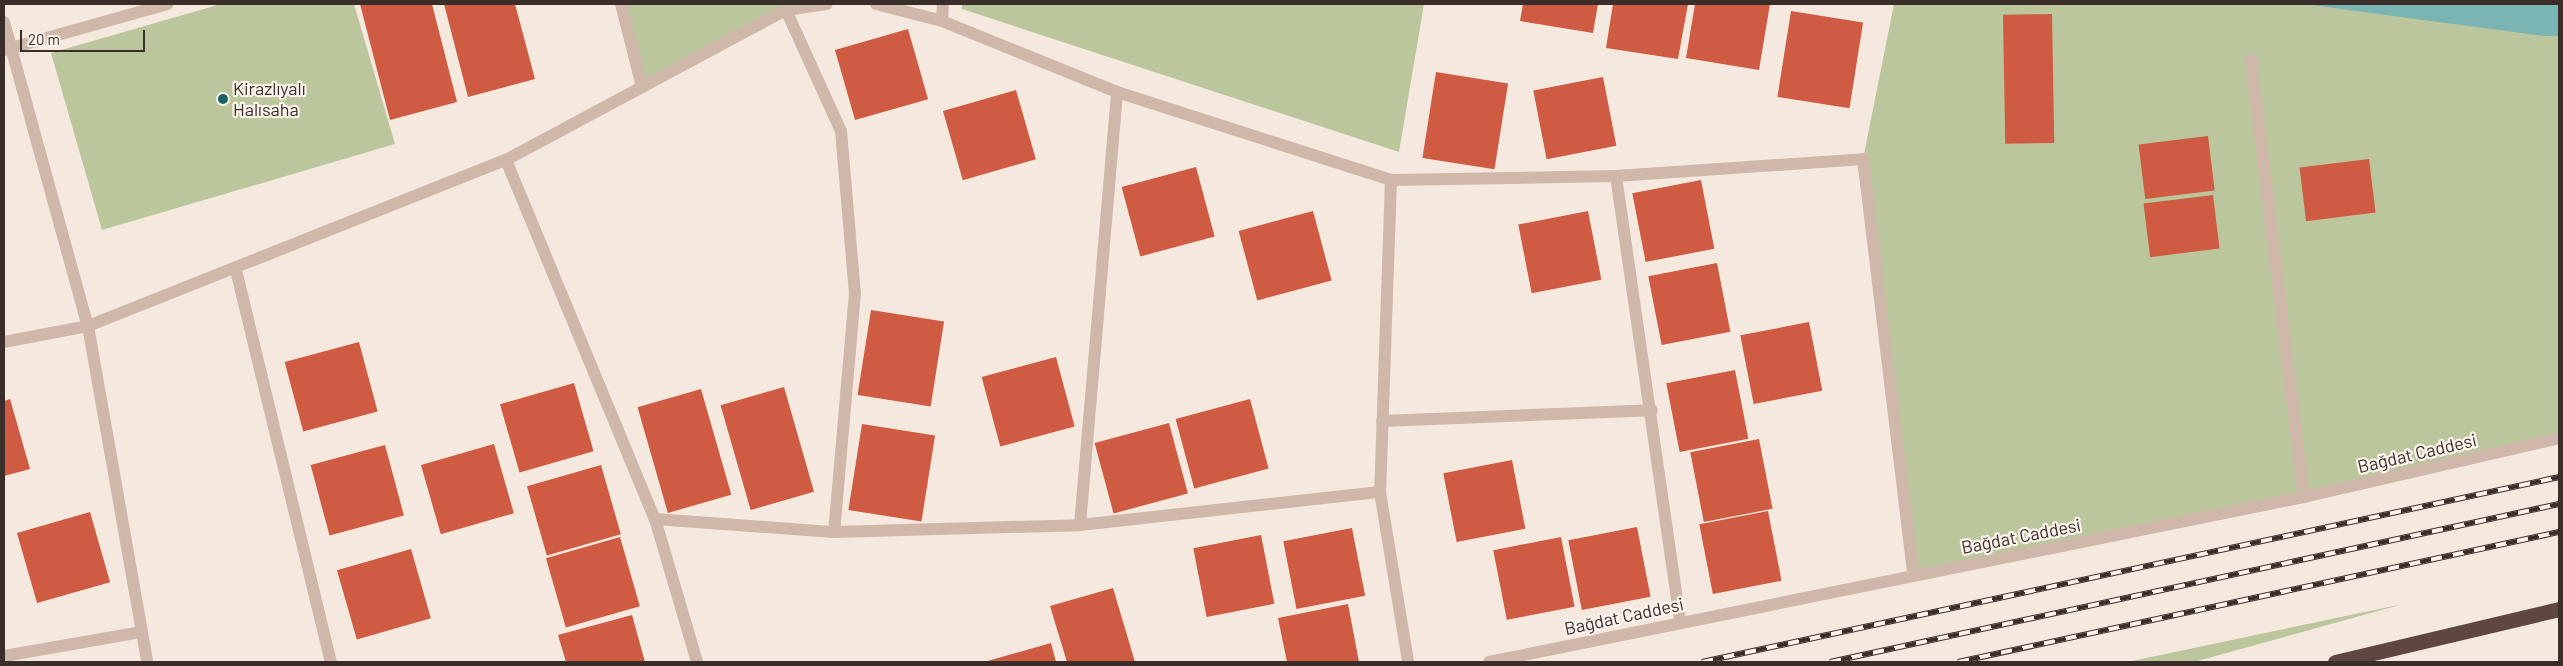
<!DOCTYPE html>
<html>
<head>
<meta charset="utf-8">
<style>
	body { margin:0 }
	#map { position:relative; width:2563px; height:666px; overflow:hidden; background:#f5e9df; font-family:Barlow,sans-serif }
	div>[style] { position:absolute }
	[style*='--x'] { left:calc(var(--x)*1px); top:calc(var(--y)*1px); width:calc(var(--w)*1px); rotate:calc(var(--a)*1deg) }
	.green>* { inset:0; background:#bbc69d }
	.water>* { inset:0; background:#7bb5b3 }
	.building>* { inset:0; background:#cf5b43; transform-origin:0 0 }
	.street>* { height:12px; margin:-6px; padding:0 6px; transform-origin:6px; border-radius:6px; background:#cfb8a9 }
	.highway>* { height:15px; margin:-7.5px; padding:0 7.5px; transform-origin:7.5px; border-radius:7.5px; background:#5d4740 }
	.rail>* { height:5.5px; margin-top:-2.75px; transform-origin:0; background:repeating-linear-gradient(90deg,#fcf4ec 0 11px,#3b2e2a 0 22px); box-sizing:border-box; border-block:1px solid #3b2e2a }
	.dots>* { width:14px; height:14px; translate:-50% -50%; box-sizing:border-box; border:2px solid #fcf4ec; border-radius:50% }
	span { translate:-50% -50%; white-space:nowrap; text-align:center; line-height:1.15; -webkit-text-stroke:4.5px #fcf4ec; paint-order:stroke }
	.poi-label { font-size:18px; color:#3b2e2a }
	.left { translate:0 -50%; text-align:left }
	.street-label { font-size:18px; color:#3b2e2a }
	.frame { position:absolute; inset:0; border:5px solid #3b2e2a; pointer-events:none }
	.scale { position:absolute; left:20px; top:30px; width:125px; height:22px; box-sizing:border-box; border:2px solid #3b2e2a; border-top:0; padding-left:6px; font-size:15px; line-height:18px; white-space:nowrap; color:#3b2e2a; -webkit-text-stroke:4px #fcf4ec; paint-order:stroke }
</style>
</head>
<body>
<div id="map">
	<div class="green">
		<div style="clip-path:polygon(221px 4px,354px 4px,395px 144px,102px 230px,51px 53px)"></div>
		<div style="clip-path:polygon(621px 4px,827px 4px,786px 10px,642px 87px)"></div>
		<div style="clip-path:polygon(962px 4px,1424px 4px,1399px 152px,962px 9px)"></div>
		<div style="clip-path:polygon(1894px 4px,2303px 4px,2559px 36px,2559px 438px,1913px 575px,1863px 159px)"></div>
		<div style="clip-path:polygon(2403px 604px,2194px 662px,2127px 662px)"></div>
	</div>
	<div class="water">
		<div style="clip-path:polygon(2303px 4px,2559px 4px,2559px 36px,2544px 36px)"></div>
	</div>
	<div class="building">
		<div style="clip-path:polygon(360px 4px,432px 4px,457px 102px,390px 120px)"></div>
		<div style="clip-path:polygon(444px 4px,515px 4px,535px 79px,468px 97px)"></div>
		<div style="clip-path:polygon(1523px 4px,1598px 4px,1593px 33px,1520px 21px)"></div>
		<div style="clip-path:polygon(1613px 4px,1688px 4px,1678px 59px,1606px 48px)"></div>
		<div style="clip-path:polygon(1695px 4px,1770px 4px,1759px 70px,1686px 58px)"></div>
		<div style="left:1791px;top:11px;width:73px;height:87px;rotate:9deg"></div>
		<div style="left:2052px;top:14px;width:129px;height:49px;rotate:89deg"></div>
		<div style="left:908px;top:29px;width:73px;height:76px;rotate:74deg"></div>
		<div style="left:1436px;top:72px;width:73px;height:87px;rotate:9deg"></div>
		<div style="left:1603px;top:77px;width:70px;height:71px;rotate:79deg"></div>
		<div style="left:1016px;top:90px;width:72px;height:76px;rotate:74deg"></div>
		<div style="left:2208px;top:136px;width:55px;height:70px;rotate:83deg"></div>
		<div style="left:2369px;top:159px;width:54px;height:70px;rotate:83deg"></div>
		<div style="left:1196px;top:167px;width:72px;height:77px;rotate:75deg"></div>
		<div style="left:1701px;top:180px;width:70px;height:70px;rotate:79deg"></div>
		<div style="left:2213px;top:195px;width:54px;height:70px;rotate:83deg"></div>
		<div style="left:1313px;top:211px;width:72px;height:77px;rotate:75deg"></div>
		<div style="left:1588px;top:211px;width:70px;height:71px;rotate:79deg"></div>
		<div style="left:1717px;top:263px;width:70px;height:70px;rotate:79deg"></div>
		<div style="left:871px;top:310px;width:74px;height:86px;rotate:9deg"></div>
		<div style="left:1809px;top:322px;width:70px;height:70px;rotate:79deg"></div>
		<div style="left:359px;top:342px;width:72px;height:77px;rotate:75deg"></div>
		<div style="left:1056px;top:357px;width:72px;height:77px;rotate:75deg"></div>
		<div style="left:1735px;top:370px;width:70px;height:70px;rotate:79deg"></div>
		<div style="left:574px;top:383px;width:71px;height:77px;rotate:74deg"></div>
		<div style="left:784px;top:387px;width:109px;height:66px;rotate:74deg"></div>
		<div style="left:701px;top:389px;width:110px;height:66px;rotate:74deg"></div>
		<div style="clip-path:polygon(10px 399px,30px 469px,4px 476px,4px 401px)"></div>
		<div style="left:1250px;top:399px;width:72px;height:77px;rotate:75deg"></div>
		<div style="left:1169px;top:423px;width:73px;height:77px;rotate:75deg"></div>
		<div style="left:862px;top:424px;width:74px;height:87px;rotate:9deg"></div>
		<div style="left:1759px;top:439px;width:71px;height:70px;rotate:79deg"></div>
		<div style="left:494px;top:444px;width:72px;height:76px;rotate:74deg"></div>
		<div style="left:385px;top:445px;width:73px;height:77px;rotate:75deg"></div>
		<div style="left:1512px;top:460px;width:70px;height:70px;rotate:79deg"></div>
		<div style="left:601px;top:465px;width:72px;height:77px;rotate:74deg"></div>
		<div style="left:1768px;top:511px;width:71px;height:70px;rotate:79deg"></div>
		<div style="left:90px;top:512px;width:73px;height:76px;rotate:74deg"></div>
		<div style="left:1637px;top:527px;width:71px;height:70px;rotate:79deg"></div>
		<div style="left:1352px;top:528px;width:69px;height:70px;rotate:79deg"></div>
		<div style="left:1261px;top:535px;width:70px;height:69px;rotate:79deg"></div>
		<div style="left:620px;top:537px;width:72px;height:77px;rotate:74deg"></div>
		<div style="left:1561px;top:537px;width:71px;height:69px;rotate:79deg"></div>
		<div style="left:411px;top:549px;width:72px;height:77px;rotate:74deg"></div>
		<div style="clip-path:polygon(1113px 588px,1135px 662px,1067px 662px,1050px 606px)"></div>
		<div style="clip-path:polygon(1348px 604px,1359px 662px,1287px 662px,1278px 618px)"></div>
		<div style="clip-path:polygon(632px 615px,645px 662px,566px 662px,558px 635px)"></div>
		<div style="clip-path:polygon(1051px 643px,1056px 662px,984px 662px)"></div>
	</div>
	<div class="street">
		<div style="--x:621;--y:4;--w:86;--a:75.8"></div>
		<div style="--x:876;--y:4;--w:68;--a:14.4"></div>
		<div style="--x:942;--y:21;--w:189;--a:22.1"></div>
		<div style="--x:1117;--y:92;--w:288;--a:17.8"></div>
		<div style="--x:1391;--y:180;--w:225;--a:-1"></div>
		<div style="--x:1616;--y:176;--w:248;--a:-3.9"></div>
		<div style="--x:1863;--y:159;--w:419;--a:83.1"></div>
		<div style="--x:786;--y:10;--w:133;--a:65.6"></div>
		<div style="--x:841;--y:131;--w:163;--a:85.1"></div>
		<div style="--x:855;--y:293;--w:240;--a:95"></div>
		<div style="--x:942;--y:21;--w:17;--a:-87"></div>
		<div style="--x:4;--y:22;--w:315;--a:74.6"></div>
		<div style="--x:88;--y:326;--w:341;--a:80"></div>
		<div style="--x:4;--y:50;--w:170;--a:-15.7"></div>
		<div style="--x:2251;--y:60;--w:440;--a:83.1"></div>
		<div style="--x:506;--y:160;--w:389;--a:67.5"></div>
		<div style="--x:655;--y:519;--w:149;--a:73.6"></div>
		<div style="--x:1616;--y:176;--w:450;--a:81.8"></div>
		<div style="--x:1391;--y:180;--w:312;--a:92"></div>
		<div style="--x:1380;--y:492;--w:172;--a:80.6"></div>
		<div style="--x:236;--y:270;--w:403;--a:76.4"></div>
		<div style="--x:4;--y:342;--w:86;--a:-10.8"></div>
		<div style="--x:88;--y:326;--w:450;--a:-21.7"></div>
		<div style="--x:506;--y:160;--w:318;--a:-28.2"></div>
		<div style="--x:786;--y:10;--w:41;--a:-8.3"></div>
		<div style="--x:1382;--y:421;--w:270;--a:-2.3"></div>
		<div style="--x:655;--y:519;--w:179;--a:4.2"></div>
		<div style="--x:834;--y:532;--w:246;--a:-1.6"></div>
		<div style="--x:1080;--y:525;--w:302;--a:-6.3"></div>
		<div style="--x:1080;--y:525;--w:435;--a:-85.1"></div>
		<div style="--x:4;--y:656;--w:140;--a:-9.9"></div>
		<div style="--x:1489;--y:662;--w:832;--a:-11.45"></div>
		<div style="--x:2304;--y:497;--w:262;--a:-13"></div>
	</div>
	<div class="highway">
		<div style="--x:2335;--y:662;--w:230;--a:-13.3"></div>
	</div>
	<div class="rail">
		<div style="--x:1702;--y:662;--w:877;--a:-12.18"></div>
		<div style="--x:1830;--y:662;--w:746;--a:-12.23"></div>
		<div style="--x:1958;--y:662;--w:615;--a:-12.21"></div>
	</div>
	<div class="dots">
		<div style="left:223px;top:99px;background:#1b6161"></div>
	</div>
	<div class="poi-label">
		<span class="left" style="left:233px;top:99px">Kirazlıyalı<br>Halısaha</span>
	</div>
	<div class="street-label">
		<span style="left:2417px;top:453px;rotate:-13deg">Bağdat Caddesi</span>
		<span style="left:2021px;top:536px;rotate:-11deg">Bağdat Caddesi</span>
		<span style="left:1624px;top:616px;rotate:-12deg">Bağdat Caddesi</span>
	</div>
	<div class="frame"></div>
	<div class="scale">20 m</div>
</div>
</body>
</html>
